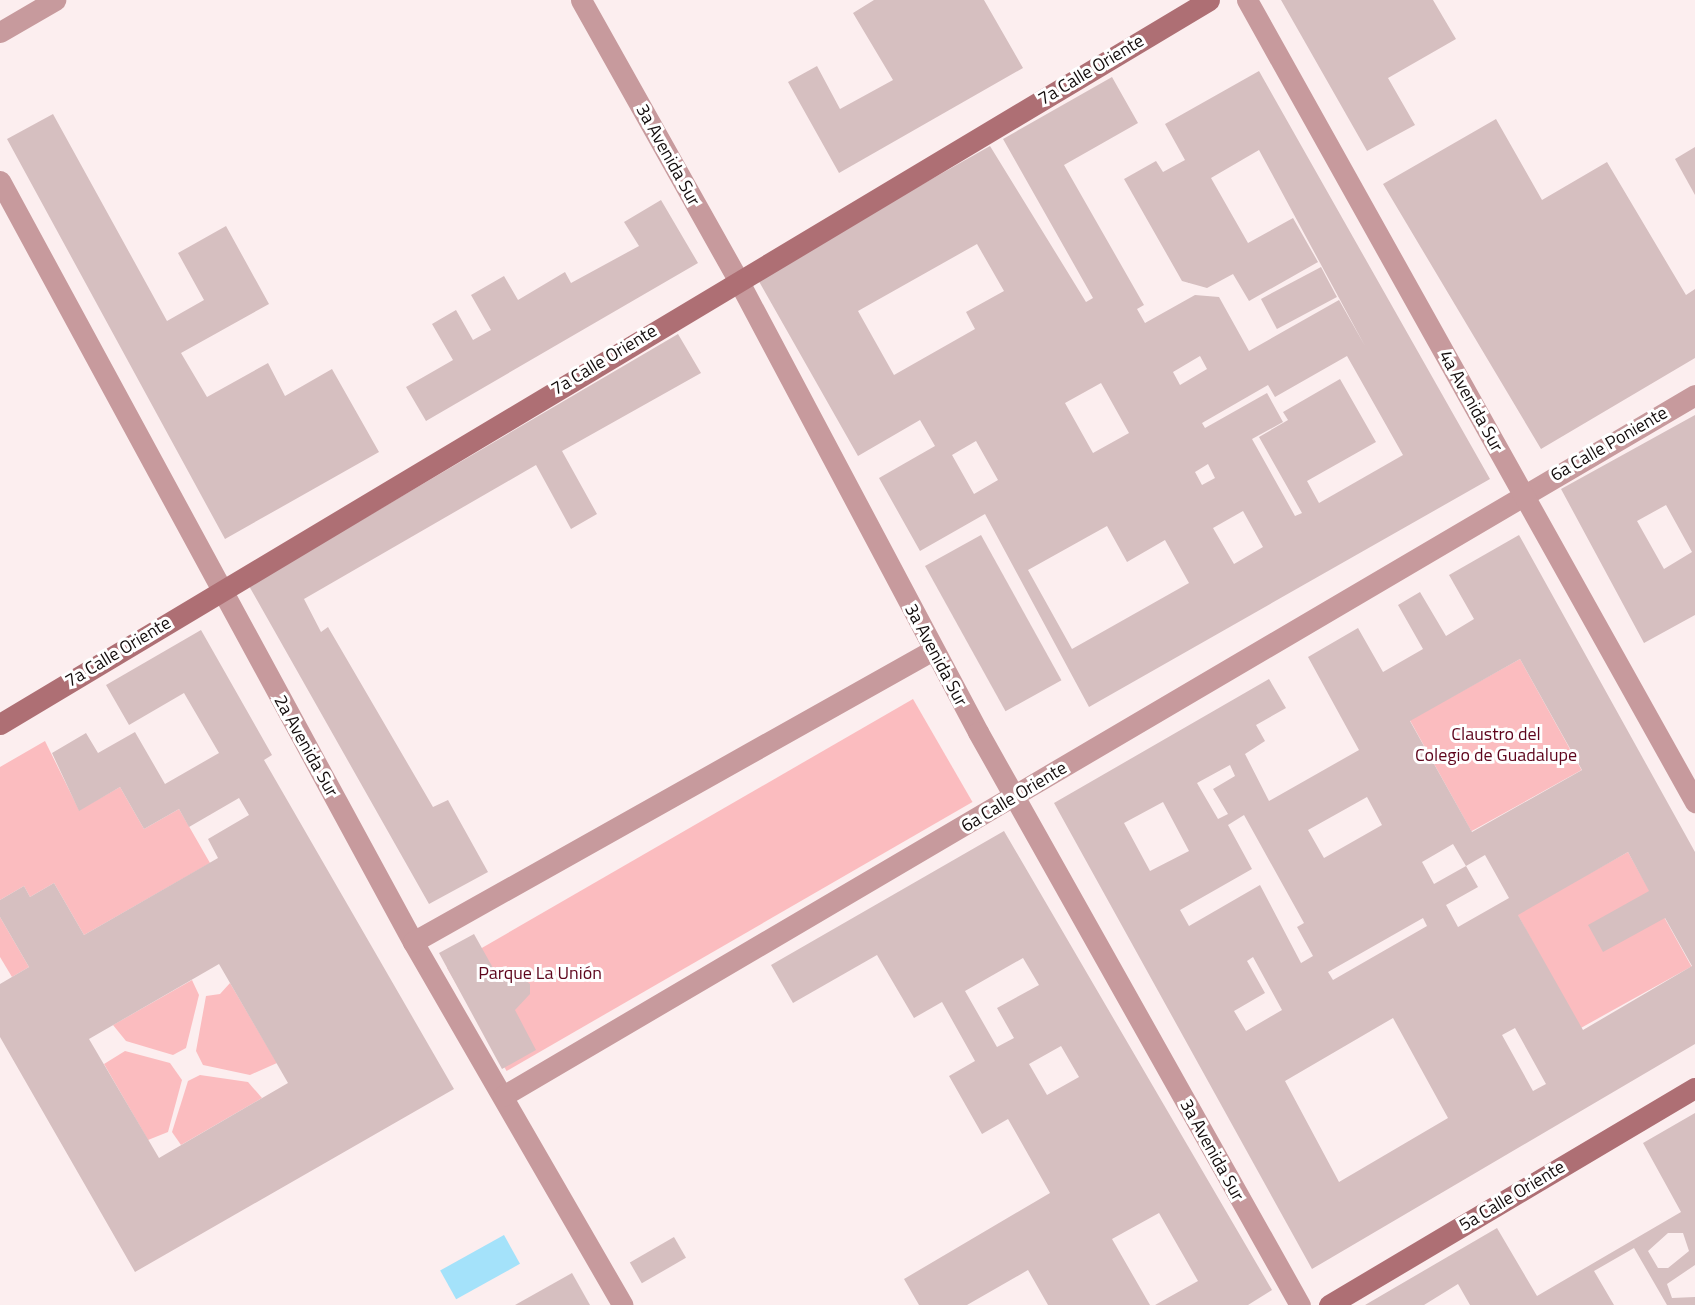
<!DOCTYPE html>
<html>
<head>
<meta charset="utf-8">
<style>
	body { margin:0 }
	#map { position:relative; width:1695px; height:1305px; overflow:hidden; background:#fceeef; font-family:"Titillium Web",sans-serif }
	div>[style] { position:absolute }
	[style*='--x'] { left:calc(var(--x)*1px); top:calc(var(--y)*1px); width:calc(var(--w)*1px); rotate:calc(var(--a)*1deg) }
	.green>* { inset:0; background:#fbbcbf; transform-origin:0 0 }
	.water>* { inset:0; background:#a4e2fa; transform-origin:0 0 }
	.building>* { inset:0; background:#d6bfc0; transform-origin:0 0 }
	.minor>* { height:21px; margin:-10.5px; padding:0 10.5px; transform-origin:10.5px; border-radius:10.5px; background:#c79a9d }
	.tertiary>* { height:21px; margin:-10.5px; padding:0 10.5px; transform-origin:10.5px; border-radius:10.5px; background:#c79a9d }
	.secondary>* { height:21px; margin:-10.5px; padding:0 10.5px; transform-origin:10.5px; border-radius:10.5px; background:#ae6f74 }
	span { translate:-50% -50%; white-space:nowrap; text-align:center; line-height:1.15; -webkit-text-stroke:6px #fff; paint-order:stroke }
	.street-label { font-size:18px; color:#130c0c }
	.park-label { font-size:18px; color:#5e051c }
</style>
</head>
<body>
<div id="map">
	<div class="green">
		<div style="left:1520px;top:659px;width:127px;height:126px;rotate:61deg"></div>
		<div style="left:913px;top:699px;width:119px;height:538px;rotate:60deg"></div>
		<div style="clip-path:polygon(45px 741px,79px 810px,120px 787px,144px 829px,179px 809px,210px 863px,84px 935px,54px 883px,30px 897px,24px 886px,0 900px,0 767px)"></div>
		<div style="left:1628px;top:852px;width:131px;height:127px;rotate:61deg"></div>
		<div style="clip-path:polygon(0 917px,29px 967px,12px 977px,0 957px)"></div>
		<div style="clip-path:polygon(192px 980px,199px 995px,186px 1048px,173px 1055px,126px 1041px,113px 1025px)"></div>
		<div style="clip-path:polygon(230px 983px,277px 1063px,250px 1075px,203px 1065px,196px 1051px,206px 996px,220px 994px)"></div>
		<div style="clip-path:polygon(125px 1051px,170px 1063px,182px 1080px,168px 1132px,148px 1140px,104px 1064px)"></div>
		<div style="clip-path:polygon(200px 1075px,248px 1082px,262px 1098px,181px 1145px,172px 1132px,188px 1081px)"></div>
	</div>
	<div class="water">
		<div style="left:504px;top:1235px;width:33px;height:73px;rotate:61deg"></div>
	</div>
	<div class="building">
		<div style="clip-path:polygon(874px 0,984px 0,1023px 68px,839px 173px,788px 82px,817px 66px,840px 109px,893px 80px,853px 13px)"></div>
		<div style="clip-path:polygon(1281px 0,1433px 0,1456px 39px,1388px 78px,1415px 125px,1367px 151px)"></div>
		<div style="clip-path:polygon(evenodd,1259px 71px,1490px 479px,1089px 707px,985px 514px,920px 551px,879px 478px,935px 446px,920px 420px,858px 456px,757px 278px,990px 146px,1086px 302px,1093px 298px,1003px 139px,1112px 77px,1138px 123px,1064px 165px,1144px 305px,1137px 309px,1145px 323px,1195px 295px,1219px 297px,1249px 351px,1339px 300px,1365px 346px,1259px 150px,1211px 178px,1248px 243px,1293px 218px,1318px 262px,1249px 301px,1233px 274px,1207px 288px,1182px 281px,1124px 179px,1156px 161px,1163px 172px,1185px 160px,1165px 124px,1259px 71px,977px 244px,1004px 291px,966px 312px,975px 329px,894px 375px,858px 311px,977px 244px,1259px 71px,1200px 356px,1207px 369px,1180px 385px,1173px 372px,1200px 356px,1259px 71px,1347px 356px,1403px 455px,1319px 503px,1307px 481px,1376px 442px,1340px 379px,1283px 412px,1288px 420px,1259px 437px,1302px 513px,1295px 516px,1252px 439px,1283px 422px,1267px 393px,1205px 428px,1202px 423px,1268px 385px,1275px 397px,1347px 356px,1259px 71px,1101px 383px,1129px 433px,1093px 453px,1065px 403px,1101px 383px,1259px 71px,976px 441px,998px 480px,974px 494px,952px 455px,976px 441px,1259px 71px,1208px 464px,1215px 478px,1202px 485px,1195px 472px,1208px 464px,1259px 71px,1243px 511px,1263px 547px,1234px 564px,1213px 528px,1243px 511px,1259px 71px,1107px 526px,1127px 562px,1165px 540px,1189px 583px,1072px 649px,1028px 570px,1107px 526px)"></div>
		<div style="clip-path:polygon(53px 114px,167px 321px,204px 300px,178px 253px,226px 226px,269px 304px,181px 353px,207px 397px,268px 363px,285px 396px,332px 369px,379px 452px,225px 539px,7px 139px)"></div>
		<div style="clip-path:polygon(1496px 119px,1542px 200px,1607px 162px,1686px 295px,1695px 289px,1695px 358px,1541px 449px,1383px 184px)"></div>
		<div style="clip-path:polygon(1695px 147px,1695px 195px,1675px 159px)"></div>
		<div style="clip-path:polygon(661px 200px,698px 263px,426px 421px,406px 387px,453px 360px,432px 324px,456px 310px,473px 340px,491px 330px,471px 295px,504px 276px,518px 300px,565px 272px,571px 283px,639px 246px,624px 222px)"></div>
		<div style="left:1321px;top:267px;width:34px;height:68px;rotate:62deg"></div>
		<div style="clip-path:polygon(678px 334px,701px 373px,562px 451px,597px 514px,571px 529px,536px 465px,304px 599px,321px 632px,328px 627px,433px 807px,448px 800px,488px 872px,429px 904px,249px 586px)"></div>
		<div style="clip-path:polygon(evenodd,1695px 415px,1695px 615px,1644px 643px,1561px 489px,1695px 415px,1666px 505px,1692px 552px,1664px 569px,1637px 521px,1666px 505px)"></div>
		<div style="left:981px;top:535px;width:166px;height:64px;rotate:61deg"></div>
		<div style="clip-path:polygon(evenodd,1519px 535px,1695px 852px,1695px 1044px,1312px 1269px,1054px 803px,1269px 679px,1286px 708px,1256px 725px,1265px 741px,1245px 754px,1269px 801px,1359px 750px,1308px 657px,1358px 628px,1383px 672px,1423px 649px,1398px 605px,1420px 592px,1446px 636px,1474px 619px,1449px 575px,1519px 535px,1520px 659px,1582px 770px,1472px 832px,1410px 721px,1520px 659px,1519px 535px,1230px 765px,1235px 776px,1213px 789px,1228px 814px,1218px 819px,1197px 783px,1230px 765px,1519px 535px,1367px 797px,1382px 825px,1324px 858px,1308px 830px,1367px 797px,1519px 535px,1163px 802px,1189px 851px,1150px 871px,1124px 823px,1163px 802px,1519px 535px,1244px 815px,1304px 923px,1297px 927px,1313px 956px,1301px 963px,1260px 885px,1189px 926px,1180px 910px,1252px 869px,1228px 825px,1244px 815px,1519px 535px,1453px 844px,1466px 866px,1485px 855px,1509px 898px,1458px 927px,1446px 905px,1478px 887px,1466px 866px,1434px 884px,1422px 862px,1453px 844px,1519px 535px,1628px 852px,1649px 891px,1588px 925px,1603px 952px,1665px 918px,1692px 966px,1583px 1030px,1518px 915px,1628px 852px,1519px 535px,1423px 918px,1427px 926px,1333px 980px,1328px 972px,1423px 918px,1519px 535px,1253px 957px,1282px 1010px,1246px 1031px,1234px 1011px,1265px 993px,1247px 961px,1253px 957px,1519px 535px,1393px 1018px,1448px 1118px,1339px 1182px,1285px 1081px,1393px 1018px,1519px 535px,1515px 1028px,1546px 1084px,1533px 1091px,1502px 1035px,1515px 1028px)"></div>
		<div style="clip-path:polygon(evenodd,201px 630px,272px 755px,264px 760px,454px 1089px,135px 1272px,0 1037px,0 984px,29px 967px,0 917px,0 900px,24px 886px,30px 897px,54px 883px,84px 935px,218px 858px,208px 839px,249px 815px,239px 798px,189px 827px,179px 809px,144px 829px,120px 787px,79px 811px,52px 753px,86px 733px,98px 753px,135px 732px,165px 784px,219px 753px,184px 693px,129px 725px,106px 685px,201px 630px,219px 964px,288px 1083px,159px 1158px,89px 1039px,219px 964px)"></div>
		<div style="clip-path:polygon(evenodd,1004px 831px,1272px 1290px,1248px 1305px,1155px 1305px,1198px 1281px,1159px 1213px,1112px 1239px,1150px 1305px,1048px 1305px,1028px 1270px,967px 1305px,919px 1305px,904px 1279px,1050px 1193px,1008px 1119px,982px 1134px,949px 1076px,975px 1061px,942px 1002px,914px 1018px,877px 955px,793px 1003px,771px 965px,1004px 831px,1023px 958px,1039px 985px,997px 1008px,1014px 1038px,997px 1047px,965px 991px,1023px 958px,1004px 831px,1061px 1046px,1079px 1077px,1047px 1095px,1029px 1064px,1061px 1046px)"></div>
		<div style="clip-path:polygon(474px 934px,497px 975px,513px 970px,530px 984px,530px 994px,515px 1010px,536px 1050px,502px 1069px,439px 953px)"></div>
		<div style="clip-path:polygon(evenodd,1695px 1113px,1695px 1265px,1667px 1284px,1672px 1298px,1695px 1297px,1695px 1305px,1667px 1305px,1634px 1248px,1594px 1271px,1614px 1305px,1470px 1305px,1458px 1284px,1424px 1305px,1365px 1305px,1497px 1228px,1537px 1296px,1681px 1212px,1643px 1143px,1695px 1113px,1668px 1233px,1683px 1233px,1689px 1251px,1668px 1268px,1658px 1268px,1648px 1251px,1668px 1233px)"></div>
		<div style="left:674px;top:1237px;width:24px;height:51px;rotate:60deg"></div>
		<div style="clip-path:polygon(572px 1273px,590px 1305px,515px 1305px)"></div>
	</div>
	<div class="minor">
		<div style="--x:581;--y:0;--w:321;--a:60.7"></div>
		<div style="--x:0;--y:32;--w:64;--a:-30.2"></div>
		<div style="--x:0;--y:181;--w:866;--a:61.51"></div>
		<div style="--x:413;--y:942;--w:419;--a:60"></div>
		<div style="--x:413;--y:942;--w:596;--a:-29.32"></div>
		<div style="--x:503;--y:1096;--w:1383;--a:-30.46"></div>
	</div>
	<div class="tertiary">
		<div style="--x:1247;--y:0;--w:919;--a:60.81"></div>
		<div style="--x:738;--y:280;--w:512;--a:62.03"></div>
		<div style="--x:978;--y:732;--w:657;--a:60.67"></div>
	</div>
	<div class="secondary">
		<div style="--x:0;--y:724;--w:1409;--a:-30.91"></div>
		<div style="--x:1329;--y:1305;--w:425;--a:-30.7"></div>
	</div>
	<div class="street-label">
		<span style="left:1091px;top:70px;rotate:-31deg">7a Calle Oriente</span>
		<span style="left:668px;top:155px;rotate:61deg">3a Avenida Sur</span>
		<span style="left:604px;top:360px;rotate:-31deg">7a Calle Oriente</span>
		<span style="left:1471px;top:401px;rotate:61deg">4a Avenida Sur</span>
		<span style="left:1609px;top:444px;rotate:-30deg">6a Calle Poniente</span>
		<span style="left:118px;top:652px;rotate:-31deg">7a Calle Oriente</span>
		<span style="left:936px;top:655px;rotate:62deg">3a Avenida Sur</span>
		<span style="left:306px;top:746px;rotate:61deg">2a Avenida Sur</span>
		<span style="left:1014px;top:797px;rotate:-31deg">6a Calle Oriente</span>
		<span style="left:1212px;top:1150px;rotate:61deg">3a Avenida Sur</span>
		<span style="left:1512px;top:1196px;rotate:-31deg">5a Calle Oriente</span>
	</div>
	<div class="park-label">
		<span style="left:1496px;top:745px">Claustro del<br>Colegio de Guadalupe</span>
		<span style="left:540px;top:973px">Parque La Unión</span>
	</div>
</div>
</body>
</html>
